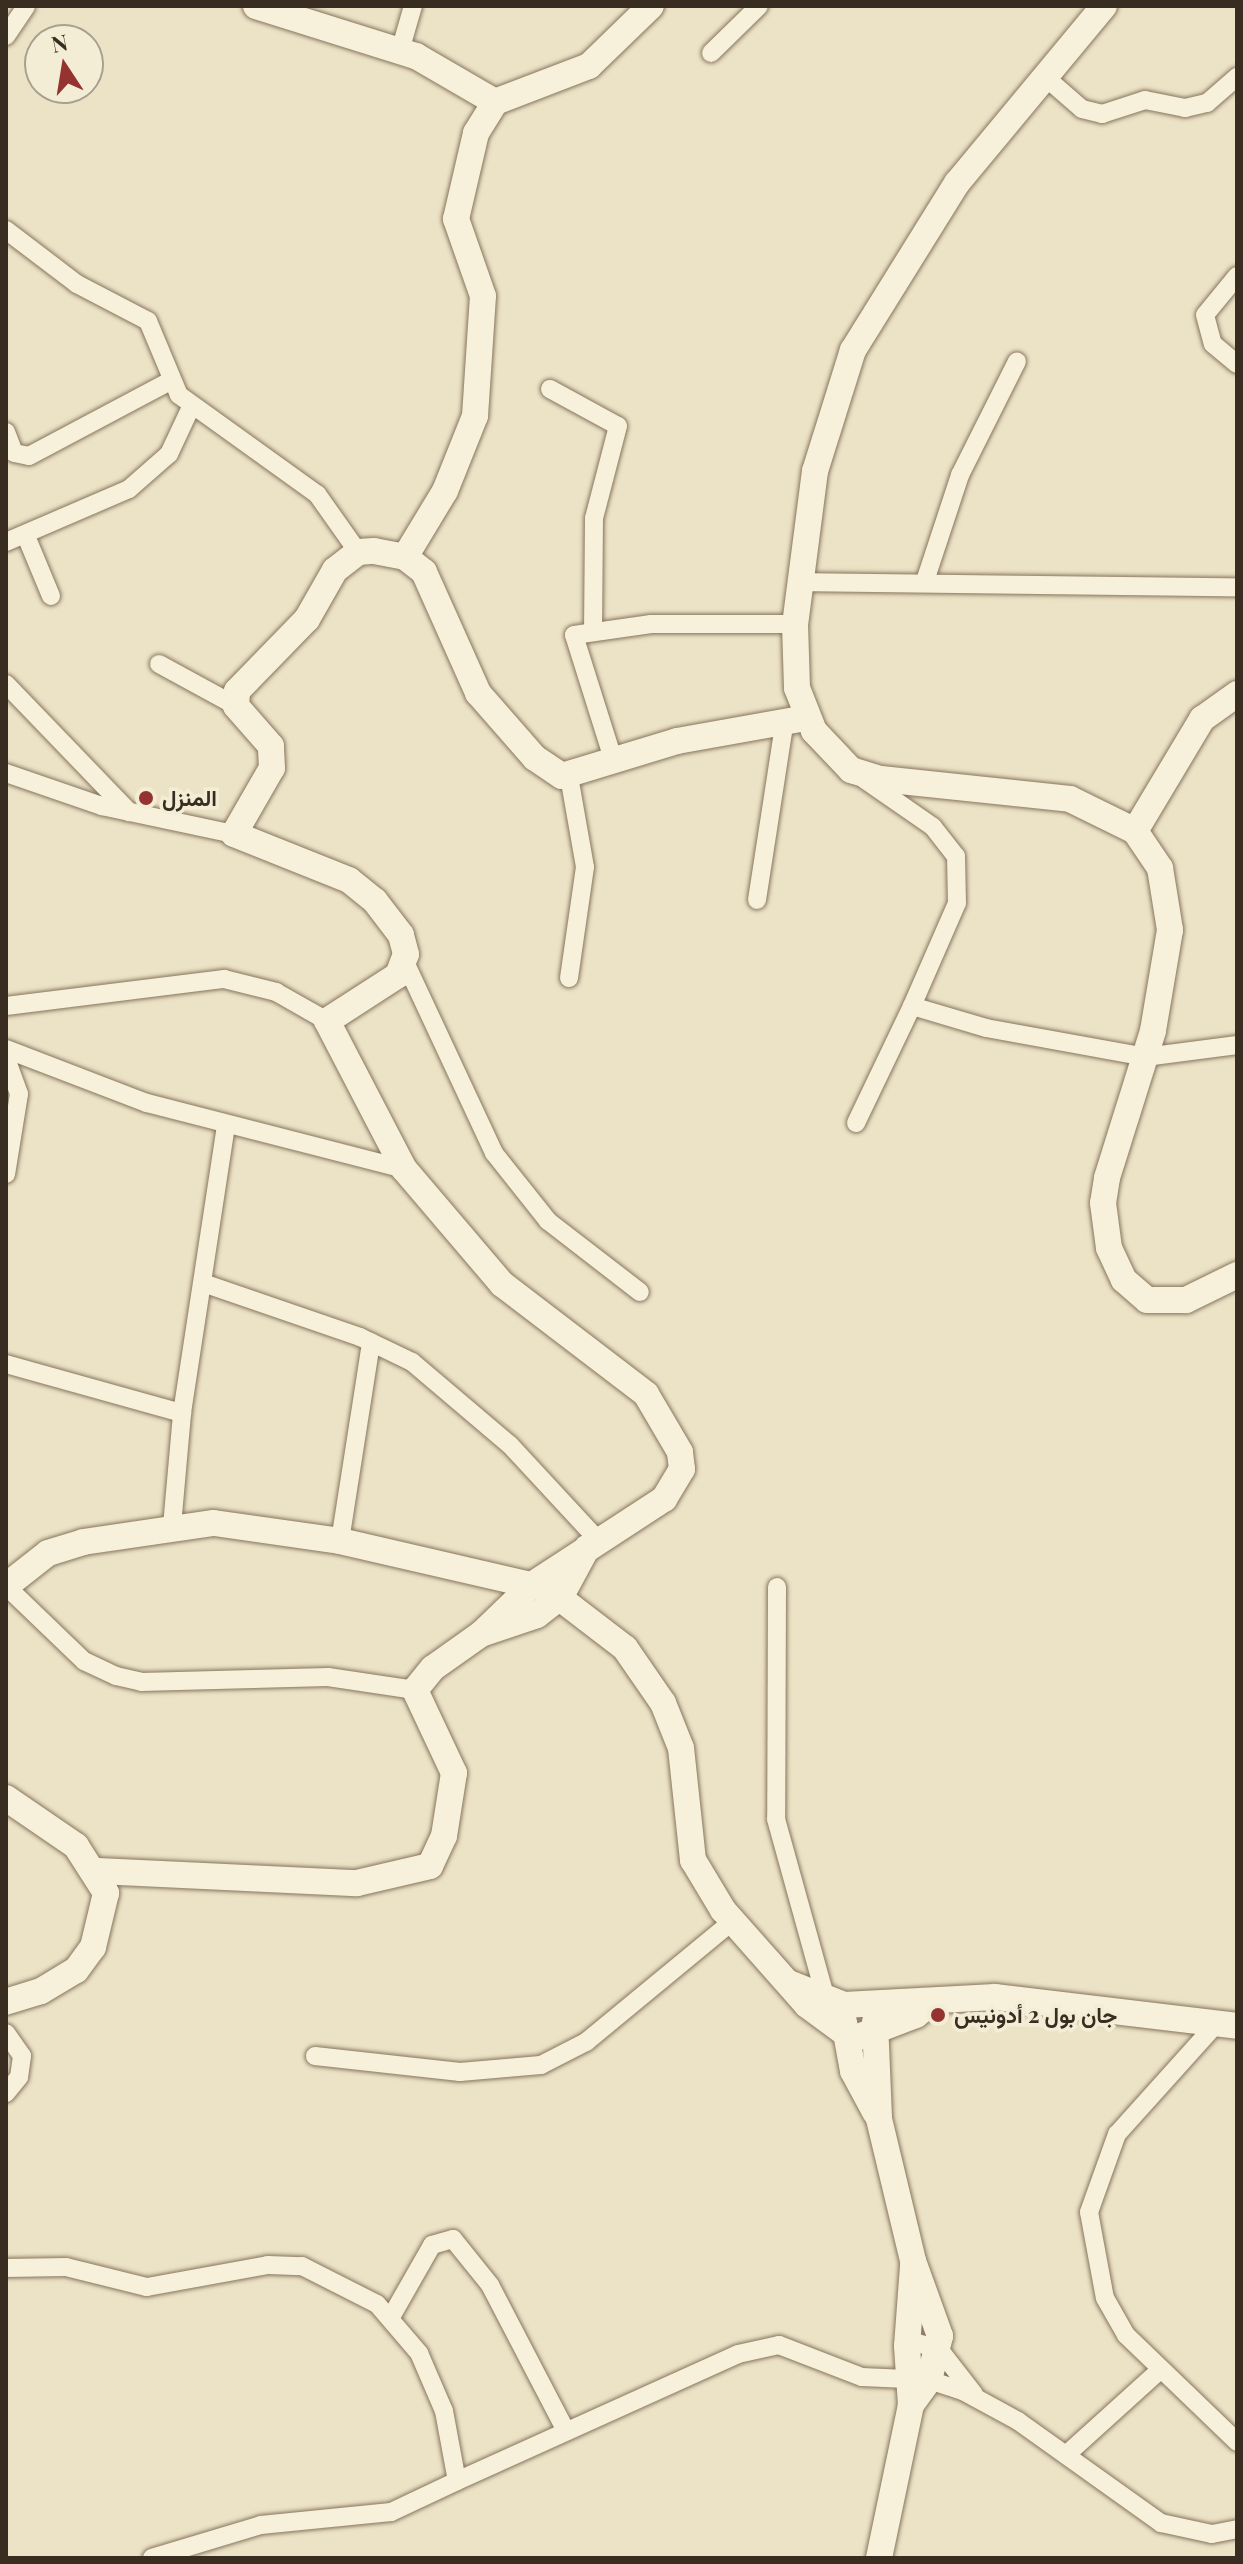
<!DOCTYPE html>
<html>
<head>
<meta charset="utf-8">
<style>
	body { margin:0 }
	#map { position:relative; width:1243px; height:2564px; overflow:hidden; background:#ece3c7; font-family:"Playfair Display",Vazirmatn,serif }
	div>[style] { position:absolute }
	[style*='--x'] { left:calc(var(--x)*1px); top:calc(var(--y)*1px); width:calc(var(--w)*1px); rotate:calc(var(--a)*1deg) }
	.roads { filter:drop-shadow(0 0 2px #87755d) drop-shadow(0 0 2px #87755d) }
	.street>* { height:18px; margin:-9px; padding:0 9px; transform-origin:9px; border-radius:9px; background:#f7f0da }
	.secondary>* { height:26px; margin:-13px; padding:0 13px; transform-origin:13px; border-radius:13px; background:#f7f0da }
	.dots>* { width:22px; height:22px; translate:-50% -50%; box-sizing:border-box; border:4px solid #f4edd6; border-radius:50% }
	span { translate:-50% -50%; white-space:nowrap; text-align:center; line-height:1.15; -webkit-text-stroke:7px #f4edd6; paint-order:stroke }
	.poi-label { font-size:22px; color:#382d20; font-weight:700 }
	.left { translate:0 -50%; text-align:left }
	.frame { position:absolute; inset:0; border:8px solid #382d20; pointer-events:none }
	.north { position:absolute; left:24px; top:24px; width:80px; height:80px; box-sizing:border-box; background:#f4edd6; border:2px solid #a9a08d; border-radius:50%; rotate:348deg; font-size:22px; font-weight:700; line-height:32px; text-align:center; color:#382d20 }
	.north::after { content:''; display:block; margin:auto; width:28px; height:36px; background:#94332f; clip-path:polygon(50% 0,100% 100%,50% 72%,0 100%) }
</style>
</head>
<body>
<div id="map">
	<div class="roads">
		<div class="street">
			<div style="--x:6;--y:36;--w:36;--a:-56"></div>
			<div style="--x:400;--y:51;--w:47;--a:-73.9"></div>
			<div style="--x:711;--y:53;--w:67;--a:-44.4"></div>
			<div style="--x:1044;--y:76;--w:50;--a:41"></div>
			<div style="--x:1082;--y:109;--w:21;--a:14"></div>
			<div style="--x:1102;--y:114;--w:45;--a:-18"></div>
			<div style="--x:1145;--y:100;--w:41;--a:11.3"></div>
			<div style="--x:1185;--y:108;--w:23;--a:-13"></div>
			<div style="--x:1207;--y:103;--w:40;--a:-41"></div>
			<div style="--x:6;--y:230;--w:89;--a:37.3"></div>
			<div style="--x:77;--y:284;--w:80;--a:27.5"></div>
			<div style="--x:148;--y:321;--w:80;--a:67.3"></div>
			<div style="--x:179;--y:395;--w:170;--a:35.7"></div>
			<div style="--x:317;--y:494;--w:71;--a:54.7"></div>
			<div style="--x:1237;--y:276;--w:50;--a:129.4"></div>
			<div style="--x:1205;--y:315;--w:30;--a:75"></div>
			<div style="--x:1213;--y:344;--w:31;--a:40"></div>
			<div style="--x:550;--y:389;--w:77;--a:28.6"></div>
			<div style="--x:618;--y:426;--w:95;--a:104.6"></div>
			<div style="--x:594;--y:518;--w:111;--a:90.5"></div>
			<div style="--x:6;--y:432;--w:22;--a:69"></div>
			<div style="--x:14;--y:453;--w:15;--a:11"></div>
			<div style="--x:29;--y:456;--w:162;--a:-28"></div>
			<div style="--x:26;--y:536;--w:65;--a:67.4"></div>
			<div style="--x:6;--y:542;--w:134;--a:-23.3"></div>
			<div style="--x:129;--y:489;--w:53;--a:-41.2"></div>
			<div style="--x:169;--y:454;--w:52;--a:-64.9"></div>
			<div style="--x:925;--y:581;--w:112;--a:-71.7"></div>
			<div style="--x:960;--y:475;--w:127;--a:-63.4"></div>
			<div style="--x:800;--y:582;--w:437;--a:0.7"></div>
			<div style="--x:159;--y:664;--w:88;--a:28.6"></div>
			<div style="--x:6;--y:684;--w:178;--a:46.1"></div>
			<div style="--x:614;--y:762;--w:133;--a:-107.5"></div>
			<div style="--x:574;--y:635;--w:78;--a:-8.1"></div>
			<div style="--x:651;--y:624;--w:144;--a:0"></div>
			<div style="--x:6;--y:773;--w:102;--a:19"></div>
			<div style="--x:102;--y:806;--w:135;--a:12"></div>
			<div style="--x:864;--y:779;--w:84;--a:34.8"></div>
			<div style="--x:933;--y:827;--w:37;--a:52"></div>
			<div style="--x:956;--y:856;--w:47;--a:88.8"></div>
			<div style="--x:957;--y:903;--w:112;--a:113.6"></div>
			<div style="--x:912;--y:1006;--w:77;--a:16.6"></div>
			<div style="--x:986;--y:1028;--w:162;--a:10.3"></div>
			<div style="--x:1145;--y:1057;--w:93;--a:-7.4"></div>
			<div style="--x:757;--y:900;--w:182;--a:-81.2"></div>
			<div style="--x:405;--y:962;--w:211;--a:65"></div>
			<div style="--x:494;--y:1153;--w:87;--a:51.5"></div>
			<div style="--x:548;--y:1221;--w:116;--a:37.7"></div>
			<div style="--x:569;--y:978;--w:112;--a:-81.8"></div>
			<div style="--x:585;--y:867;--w:92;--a:-100"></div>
			<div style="--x:6;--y:1006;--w:220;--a:-7.1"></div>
			<div style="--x:224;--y:979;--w:54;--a:14"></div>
			<div style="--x:276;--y:992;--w:59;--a:29.6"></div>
			<div style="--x:6;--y:1049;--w:151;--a:21"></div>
			<div style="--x:147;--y:1103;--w:265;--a:14.4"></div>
			<div style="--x:6;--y:1058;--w:38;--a:70"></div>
			<div style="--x:19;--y:1094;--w:81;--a:99.2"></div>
			<div style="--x:856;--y:1123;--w:130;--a:-64.4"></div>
			<div style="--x:206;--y:1284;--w:163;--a:19"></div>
			<div style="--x:360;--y:1337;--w:58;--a:25.7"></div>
			<div style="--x:412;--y:1362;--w:128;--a:40.3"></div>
			<div style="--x:510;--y:1445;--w:129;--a:47.2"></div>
			<div style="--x:6;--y:1364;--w:183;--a:15.6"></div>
			<div style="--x:182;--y:1413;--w:289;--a:-81.3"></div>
			<div style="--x:172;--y:1526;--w:113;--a:-84.9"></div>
			<div style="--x:340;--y:1541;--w:201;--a:-81.1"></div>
			<div style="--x:6;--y:1586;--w:108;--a:43.9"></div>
			<div style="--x:84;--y:1661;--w:35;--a:25"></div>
			<div style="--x:116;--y:1676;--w:26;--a:13"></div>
			<div style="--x:141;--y:1682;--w:187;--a:-1.5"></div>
			<div style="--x:328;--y:1677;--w:88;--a:8.5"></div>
			<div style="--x:777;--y:1587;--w:232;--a:90.2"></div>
			<div style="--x:776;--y:1819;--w:184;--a:74.5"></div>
			<div style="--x:1217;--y:2023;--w:149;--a:132"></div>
			<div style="--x:1117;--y:2134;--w:83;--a:109.7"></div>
			<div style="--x:1089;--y:2212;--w:87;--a:79.5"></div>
			<div style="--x:1105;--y:2298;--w:43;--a:60.4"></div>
			<div style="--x:1126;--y:2335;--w:154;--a:43.9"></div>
			<div style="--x:6;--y:2033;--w:28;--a:55"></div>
			<div style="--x:22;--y:2056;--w:21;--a:98"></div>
			<div style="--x:19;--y:2077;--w:21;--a:129"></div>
			<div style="--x:315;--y:2056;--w:146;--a:6.3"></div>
			<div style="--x:460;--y:2072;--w:81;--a:-4.9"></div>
			<div style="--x:541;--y:2065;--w:51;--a:-27.1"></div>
			<div style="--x:586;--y:2042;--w:190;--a:-39.5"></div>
			<div style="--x:6;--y:2268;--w:60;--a:-1"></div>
			<div style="--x:66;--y:2267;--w:83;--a:13.9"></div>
			<div style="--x:147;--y:2287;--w:123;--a:-10.3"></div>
			<div style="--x:268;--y:2265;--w:34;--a:2"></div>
			<div style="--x:302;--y:2266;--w:84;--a:26.9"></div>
			<div style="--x:377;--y:2304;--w:65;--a:49.4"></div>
			<div style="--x:419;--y:2353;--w:63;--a:66.7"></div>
			<div style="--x:444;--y:2411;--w:71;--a:79.5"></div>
			<div style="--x:457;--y:2481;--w:73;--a:154.8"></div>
			<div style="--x:391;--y:2512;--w:131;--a:174.3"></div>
			<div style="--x:261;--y:2525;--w:114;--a:163.2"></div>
			<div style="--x:391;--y:2317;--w:83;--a:-60.3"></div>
			<div style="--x:432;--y:2245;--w:22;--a:-16"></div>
			<div style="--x:453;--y:2239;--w:59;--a:51.2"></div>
			<div style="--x:490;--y:2285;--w:165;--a:62.5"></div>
			<div style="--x:907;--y:2340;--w:33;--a:16"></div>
			<div style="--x:939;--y:2349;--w:57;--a:52.1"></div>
			<div style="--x:1066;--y:2455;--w:125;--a:-42.1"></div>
			<div style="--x:457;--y:2481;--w:308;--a:-24.3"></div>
			<div style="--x:738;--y:2354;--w:42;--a:-12.4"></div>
			<div style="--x:779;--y:2345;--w:89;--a:21.1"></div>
			<div style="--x:862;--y:2377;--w:67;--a:2.6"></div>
			<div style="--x:929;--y:2380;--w:36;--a:18"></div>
			<div style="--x:963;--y:2391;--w:63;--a:28.6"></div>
			<div style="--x:1018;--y:2421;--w:176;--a:35.5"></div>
			<div style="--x:1161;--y:2523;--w:52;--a:12.2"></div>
			<div style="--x:1212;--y:2534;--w:25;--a:-11"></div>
		</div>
		<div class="secondary">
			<div style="--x:256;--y:6;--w:168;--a:17.4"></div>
			<div style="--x:416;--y:56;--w:91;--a:30.2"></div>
			<div style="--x:1104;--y:6;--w:230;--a:129.7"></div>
			<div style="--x:957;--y:183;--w:197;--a:121.9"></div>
			<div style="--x:853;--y:350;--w:127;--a:107.4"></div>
			<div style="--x:815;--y:471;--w:154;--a:97.4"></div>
			<div style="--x:795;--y:624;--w:64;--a:88.2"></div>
			<div style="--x:797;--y:688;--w:46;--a:68.4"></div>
			<div style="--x:814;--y:731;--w:54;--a:46.5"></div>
			<div style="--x:851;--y:770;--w:31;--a:17"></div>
			<div style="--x:881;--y:779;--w:190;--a:6"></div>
			<div style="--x:1070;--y:799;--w:72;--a:26.2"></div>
			<div style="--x:1135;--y:831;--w:131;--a:-59.1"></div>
			<div style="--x:1202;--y:719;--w:43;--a:-35.5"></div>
			<div style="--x:405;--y:557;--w:77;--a:-58.8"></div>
			<div style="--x:445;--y:491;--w:81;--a:-68.2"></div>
			<div style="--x:475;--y:416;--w:120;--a:-86.2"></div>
			<div style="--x:483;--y:296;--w:82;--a:-109.3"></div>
			<div style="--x:456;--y:219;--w:88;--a:-76.9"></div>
			<div style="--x:476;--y:133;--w:36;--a:-58"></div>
			<div style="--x:495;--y:102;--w:101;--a:-21"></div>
			<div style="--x:589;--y:66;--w:86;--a:-44.1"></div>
			<div style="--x:1135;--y:831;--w:45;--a:56"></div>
			<div style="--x:1160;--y:868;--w:63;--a:80.8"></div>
			<div style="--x:1170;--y:930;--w:102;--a:99.6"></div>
			<div style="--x:1153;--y:1031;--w:154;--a:107.4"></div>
			<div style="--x:1107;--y:1178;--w:25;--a:99"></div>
			<div style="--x:1103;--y:1203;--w:45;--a:82.4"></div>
			<div style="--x:1109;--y:1248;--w:35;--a:65"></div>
			<div style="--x:1124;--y:1280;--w:30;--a:41"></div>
			<div style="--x:1147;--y:1300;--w:39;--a:0"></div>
			<div style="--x:1186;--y:1300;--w:57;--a:-26.1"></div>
			<div style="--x:6;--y:1586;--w:53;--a:-38.2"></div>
			<div style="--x:48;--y:1553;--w:37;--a:-17"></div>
			<div style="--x:83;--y:1542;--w:132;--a:-8.3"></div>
			<div style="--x:214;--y:1523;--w:127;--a:8.1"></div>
			<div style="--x:340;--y:1541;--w:213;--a:13"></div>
			<div style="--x:548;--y:1589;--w:97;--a:37.5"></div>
			<div style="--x:625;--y:1648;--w:67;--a:55.4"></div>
			<div style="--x:663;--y:1703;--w:48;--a:68.2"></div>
			<div style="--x:681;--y:1748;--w:113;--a:83.9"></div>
			<div style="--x:693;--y:1860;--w:58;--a:59"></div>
			<div style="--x:723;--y:1910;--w:127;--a:48.5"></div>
			<div style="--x:807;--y:2005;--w:57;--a:36.5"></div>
			<div style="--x:853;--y:2039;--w:67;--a:-20.9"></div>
			<div style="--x:916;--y:2015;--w:22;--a:-39"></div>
			<div style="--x:481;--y:1634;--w:71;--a:-43.9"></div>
			<div style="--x:532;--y:1585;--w:158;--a:-33.1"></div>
			<div style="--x:664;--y:1499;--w:35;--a:-59"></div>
			<div style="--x:682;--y:1469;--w:17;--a:-97"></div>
			<div style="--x:680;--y:1452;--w:67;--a:-120.4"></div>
			<div style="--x:646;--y:1394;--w:181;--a:-142.6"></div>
			<div style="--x:502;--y:1284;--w:151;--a:-130.4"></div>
			<div style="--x:404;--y:1169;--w:167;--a:-117.5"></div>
			<div style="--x:327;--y:1021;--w:85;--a:-32.9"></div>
			<div style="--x:398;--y:975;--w:22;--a:-69"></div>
			<div style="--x:406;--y:954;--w:20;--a:-105"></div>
			<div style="--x:401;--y:935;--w:43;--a:-127.4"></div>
			<div style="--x:375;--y:901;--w:33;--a:-141"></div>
			<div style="--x:349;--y:880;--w:124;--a:-158.2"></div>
			<div style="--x:234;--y:834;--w:76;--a:-60.1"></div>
			<div style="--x:272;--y:768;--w:22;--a:-93"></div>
			<div style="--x:271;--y:746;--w:53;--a:-131.2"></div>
			<div style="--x:236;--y:706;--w:15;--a:-86"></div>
			<div style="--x:237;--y:691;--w:100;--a:-45.8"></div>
			<div style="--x:307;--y:619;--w:56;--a:-60.3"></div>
			<div style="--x:335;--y:570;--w:29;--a:-38"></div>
			<div style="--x:358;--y:552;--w:16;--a:-4"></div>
			<div style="--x:374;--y:551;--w:32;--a:11"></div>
			<div style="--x:405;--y:557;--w:24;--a:38"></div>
			<div style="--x:424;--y:572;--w:133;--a:65.9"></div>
			<div style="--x:478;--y:693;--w:86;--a:48.8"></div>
			<div style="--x:535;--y:758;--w:32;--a:34"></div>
			<div style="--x:562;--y:776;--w:120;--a:-16.9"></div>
			<div style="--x:677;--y:741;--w:131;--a:-10.1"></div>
			<div style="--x:6;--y:1798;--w:85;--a:34.4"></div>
			<div style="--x:76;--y:1846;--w:56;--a:57.4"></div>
			<div style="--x:106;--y:1893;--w:56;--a:103.5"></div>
			<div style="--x:93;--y:1947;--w:29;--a:126"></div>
			<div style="--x:76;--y:1970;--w:41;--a:149"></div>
			<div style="--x:41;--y:1991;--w:37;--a:163"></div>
			<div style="--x:98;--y:1871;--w:259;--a:2.7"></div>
			<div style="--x:357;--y:1883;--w:75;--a:-13.1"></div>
			<div style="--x:430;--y:1866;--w:33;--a:-65"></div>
			<div style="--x:444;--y:1836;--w:64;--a:-81"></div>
			<div style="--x:454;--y:1773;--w:92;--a:-115.2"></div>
			<div style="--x:415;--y:1690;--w:28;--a:-51"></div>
			<div style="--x:433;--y:1668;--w:59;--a:-35.3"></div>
			<div style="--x:481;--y:1634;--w:59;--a:-18.7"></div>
			<div style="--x:537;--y:1615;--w:31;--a:-38"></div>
			<div style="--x:561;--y:1596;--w:55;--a:-61.6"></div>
			<div style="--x:789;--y:1983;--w:59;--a:21.8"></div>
			<div style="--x:844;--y:2005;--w:151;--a:-3"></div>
			<div style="--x:995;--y:1997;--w:244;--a:6.8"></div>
			<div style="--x:844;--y:2022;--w:50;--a:79.6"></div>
			<div style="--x:853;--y:2071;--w:47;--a:61.8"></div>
			<div style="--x:875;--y:2022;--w:97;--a:87.6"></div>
			<div style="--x:879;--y:2119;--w:146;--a:76.5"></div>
			<div style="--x:913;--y:2261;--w:80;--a:70.2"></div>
			<div style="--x:940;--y:2336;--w:45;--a:104"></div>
			<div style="--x:929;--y:2380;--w:31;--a:126"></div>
			<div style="--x:879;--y:2558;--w:156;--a:-78.2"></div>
			<div style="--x:911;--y:2405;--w:59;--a:-93.9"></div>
			<div style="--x:907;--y:2346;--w:80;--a:-85.7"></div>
		</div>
	</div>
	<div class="dots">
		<div style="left:146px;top:798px;background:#94332f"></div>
		<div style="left:938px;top:2015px;background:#94332f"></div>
	</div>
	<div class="poi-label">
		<span class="left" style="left:162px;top:798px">المنزل</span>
		<span class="left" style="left:954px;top:2015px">جان بول 2 أدونيس</span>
	</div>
	<div class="frame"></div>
	<div class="north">N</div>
</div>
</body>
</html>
